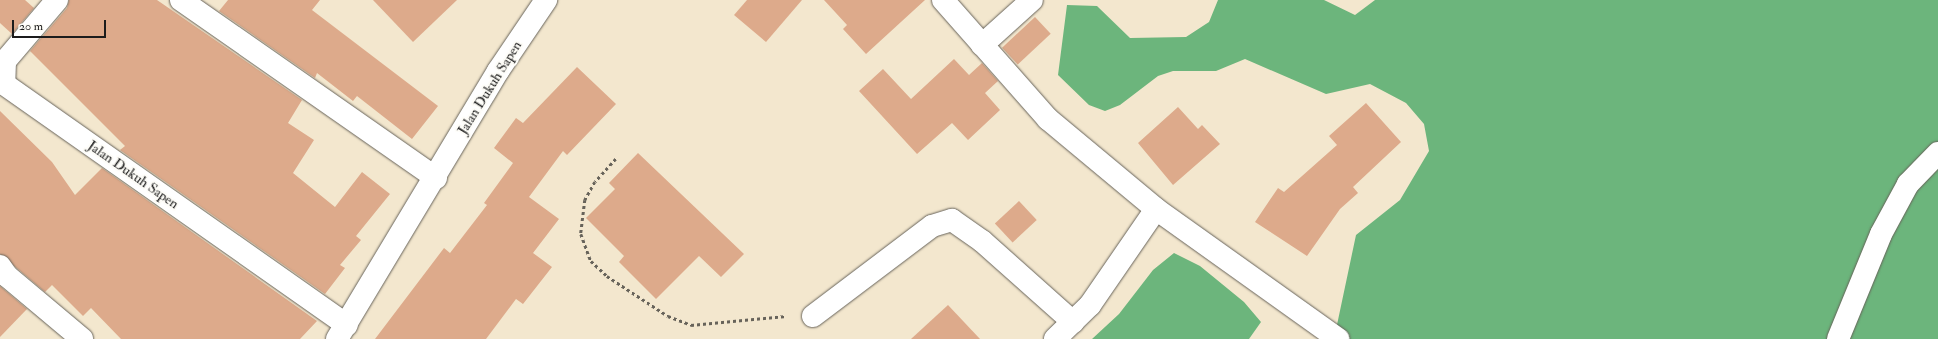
<!DOCTYPE html>
<html>
<head>
<meta charset="utf-8">
<style>
	body { margin:0 }
	#map { position:relative; width:1938px; height:339px; overflow:hidden; background:#f3e7ce; font-family:"IM FELL Double Pica",serif }
	div>[style] { position:absolute }
	[style*='--x'] { left:calc(var(--x)*1px); top:calc(var(--y)*1px); width:calc(var(--w)*1px); rotate:calc(var(--a)*1deg) }
	.forest>* { inset:0; background:#6cb57c }
	.building>* { inset:0; background:#ddaa8b; transform-origin:0 0 }
	.path>* { height:2.5px; margin-top:-1.25px; transform-origin:0; background:repeating-linear-gradient(90deg,#67635a 0 3px,transparent 0 6px) }
	.roads { filter:drop-shadow(0 0 1px #67635a) drop-shadow(0 0 1px #67635a) }
	.street>* { height:22px; margin:-11px; padding:0 11px; transform-origin:11px; border-radius:11px; background:#fff }
	span { translate:-50% -50%; white-space:nowrap; text-align:center; line-height:1.15; -webkit-text-stroke:4px #fdfcf7; paint-order:stroke }
	.street-label { font-size:14px; color:#1c1c1c }
	.scale { position:absolute; left:12px; top:20px; width:94px; height:18px; box-sizing:border-box; border:2px solid #1c1c1c; border-top:0; padding-left:5px; font-size:12px; line-height:14px; white-space:nowrap; color:#1c1c1c; -webkit-text-stroke:3px #fdfcf7; paint-order:stroke }
</style>
</head>
<body>
<div id="map">
	<div class="forest">
		<div style="clip-path:polygon(1218px 0,1324px 0,1355px 15px,1375px 0,1938px 0,1938px 339px,1334px 339px,1356px 235px,1400px 200px,1429px 151px,1424px 124px,1406px 103px,1370px 84px,1326px 94px,1245px 59px,1216px 71px,1173px 71px,1158px 76px,1120px 105px,1105px 111px,1089px 105px,1058px 75px,1067px 5px,1097px 6px,1130px 38px,1186px 37px,1209px 22px)"></div>
		<div style="clip-path:polygon(1174px 253px,1200px 266px,1244px 302px,1261px 322px,1249px 339px,1092px 339px,1119px 314px,1153px 270px)"></div>
	</div>
	<div class="building">
		<div style="clip-path:polygon(0 0,25px 0,34px 8px,12px 34px,0 23px)"></div>
		<div style="clip-path:polygon(69px 0,157px 0,302px 100px,288px 123px,314px 140px,293px 173px,335px 207px,362px 172px,390px 194px,356px 236px,361px 240px,340px 265px,345px 268px,325px 294px,120px 150px,125px 146px,30px 51px,67px 8px)"></div>
		<div style="clip-path:polygon(228px 0,320px 0,312px 10px,438px 106px,412px 139px,357px 96px,353px 101px,317px 73px,315px 78px,219px 11px)"></div>
		<div style="clip-path:polygon(373px 0,457px 0,413px 42px)"></div>
		<div style="clip-path:polygon(747px 0,802px 0,766px 42px,734px 15px)"></div>
		<div style="clip-path:polygon(824px 0,925px 0,866px 54px,843px 29px,847px 25px)"></div>
		<div style="left:1035px;top:17px;width:23px;height:45px;rotate:47deg"></div>
		<div style="clip-path:polygon(954px 59px,969px 75px,982px 63px,998px 81px,985px 93px,1000px 110px,968px 140px,952px 123px,917px 154px,859px 91px,883px 69px,911px 99px)"></div>
		<div style="clip-path:polygon(577px 67px,616px 104px,567px 155px,563px 151px,529px 197px,559px 219px,533px 253px,552px 267px,523px 304px,516px 299px,486px 339px,375px 339px,444px 248px,450px 253px,487px 205px,484px 203px,513px 163px,494px 148px,516px 118px,523px 123px)"></div>
		<div style="clip-path:polygon(1366px 103px,1401px 142px,1353px 187px,1358px 193px,1340px 209px,1307px 256px,1255px 222px,1278px 188px,1284px 192px,1337px 145px,1329px 136px)"></div>
		<div style="clip-path:polygon(1178px 107px,1198px 129px,1202px 125px,1220px 144px,1173px 185px,1138px 143px)"></div>
		<div style="clip-path:polygon(0 111px,52px 162px,75px 195px,102px 168px,317px 321px,300px 339px,121px 339px,91px 308px,83px 316px,52px 285px,45px 292px,0 254px)"></div>
		<div style="clip-path:polygon(638px 153px,744px 254px,721px 277px,699px 256px,656px 299px,619px 262px,624px 256px,586px 218px,615px 189px,609px 183px)"></div>
		<div style="left:1019px;top:201px;width:26px;height:33px;rotate:47deg"></div>
		<div style="clip-path:polygon(0 286px,27px 309px,0 337px)"></div>
		<div style="clip-path:polygon(948px 305px,980px 339px,911px 339px)"></div>
	</div>
	<div class="path">
		<div style="--x:616;--y:159;--w:31;--a:132"></div>
		<div style="--x:595;--y:182;--w:21;--a:119"></div>
		<div style="--x:585;--y:200;--w:34;--a:97"></div>
		<div style="--x:581;--y:234;--w:29;--a:70"></div>
		<div style="--x:591;--y:261;--w:22;--a:43"></div>
		<div style="--x:607;--y:276;--w:73;--a:33.3"></div>
		<div style="--x:668;--y:316;--w:25;--a:21"></div>
		<div style="--x:691;--y:325;--w:96;--a:-5.4"></div>
	</div>
	<div class="roads">
		<div class="street">
			<div style="--x:57;--y:0;--w:80;--a:130.4"></div>
			<div style="--x:5;--y:61;--w:23;--a:92"></div>
			<div style="--x:4;--y:84;--w:419;--a:35.1"></div>
			<div style="--x:181;--y:0;--w:311;--a:34.9"></div>
			<div style="--x:943;--y:0;--w:159;--a:48.6"></div>
			<div style="--x:1048;--y:119;--w:141;--a:39.8"></div>
			<div style="--x:1156;--y:209;--w:224;--a:35.5"></div>
			<div style="--x:982;--y:45;--w:67;--a:-42"></div>
			<div style="--x:0;--y:266;--w:12;--a:55"></div>
			<div style="--x:7;--y:276;--w:98;--a:40"></div>
			<div style="--x:813;--y:316;--w:149;--a:-37.1"></div>
			<div style="--x:932;--y:226;--w:21;--a:-17"></div>
			<div style="--x:952;--y:220;--w:37;--a:35"></div>
			<div style="--x:982;--y:241;--w:122;--a:41.7"></div>
			<div style="--x:337;--y:339;--w:313;--a:-59"></div>
			<div style="--x:498;--y:71;--w:86;--a:-55.9"></div>
			<div style="--x:1055;--y:339;--w:49;--a:-44.2"></div>
			<div style="--x:1090;--y:305;--w:116;--a:-55.5"></div>
			<div style="--x:1838;--y:339;--w:113;--a:-67.7"></div>
			<div style="--x:1881;--y:234;--w:57;--a:-61.6"></div>
			<div style="--x:1908;--y:184;--w:43;--a:-45.9"></div>
		</div>
	</div>
	<div class="street-label">
		<span style="left:490px;top:88px;rotate:-58deg">Jalan Dukuh Sapen</span>
		<span style="left:133px;top:175px;rotate:35deg">Jalan Dukuh Sapen</span>
	</div>
	<div class="scale">20 m</div>
</div>
</body>
</html>
